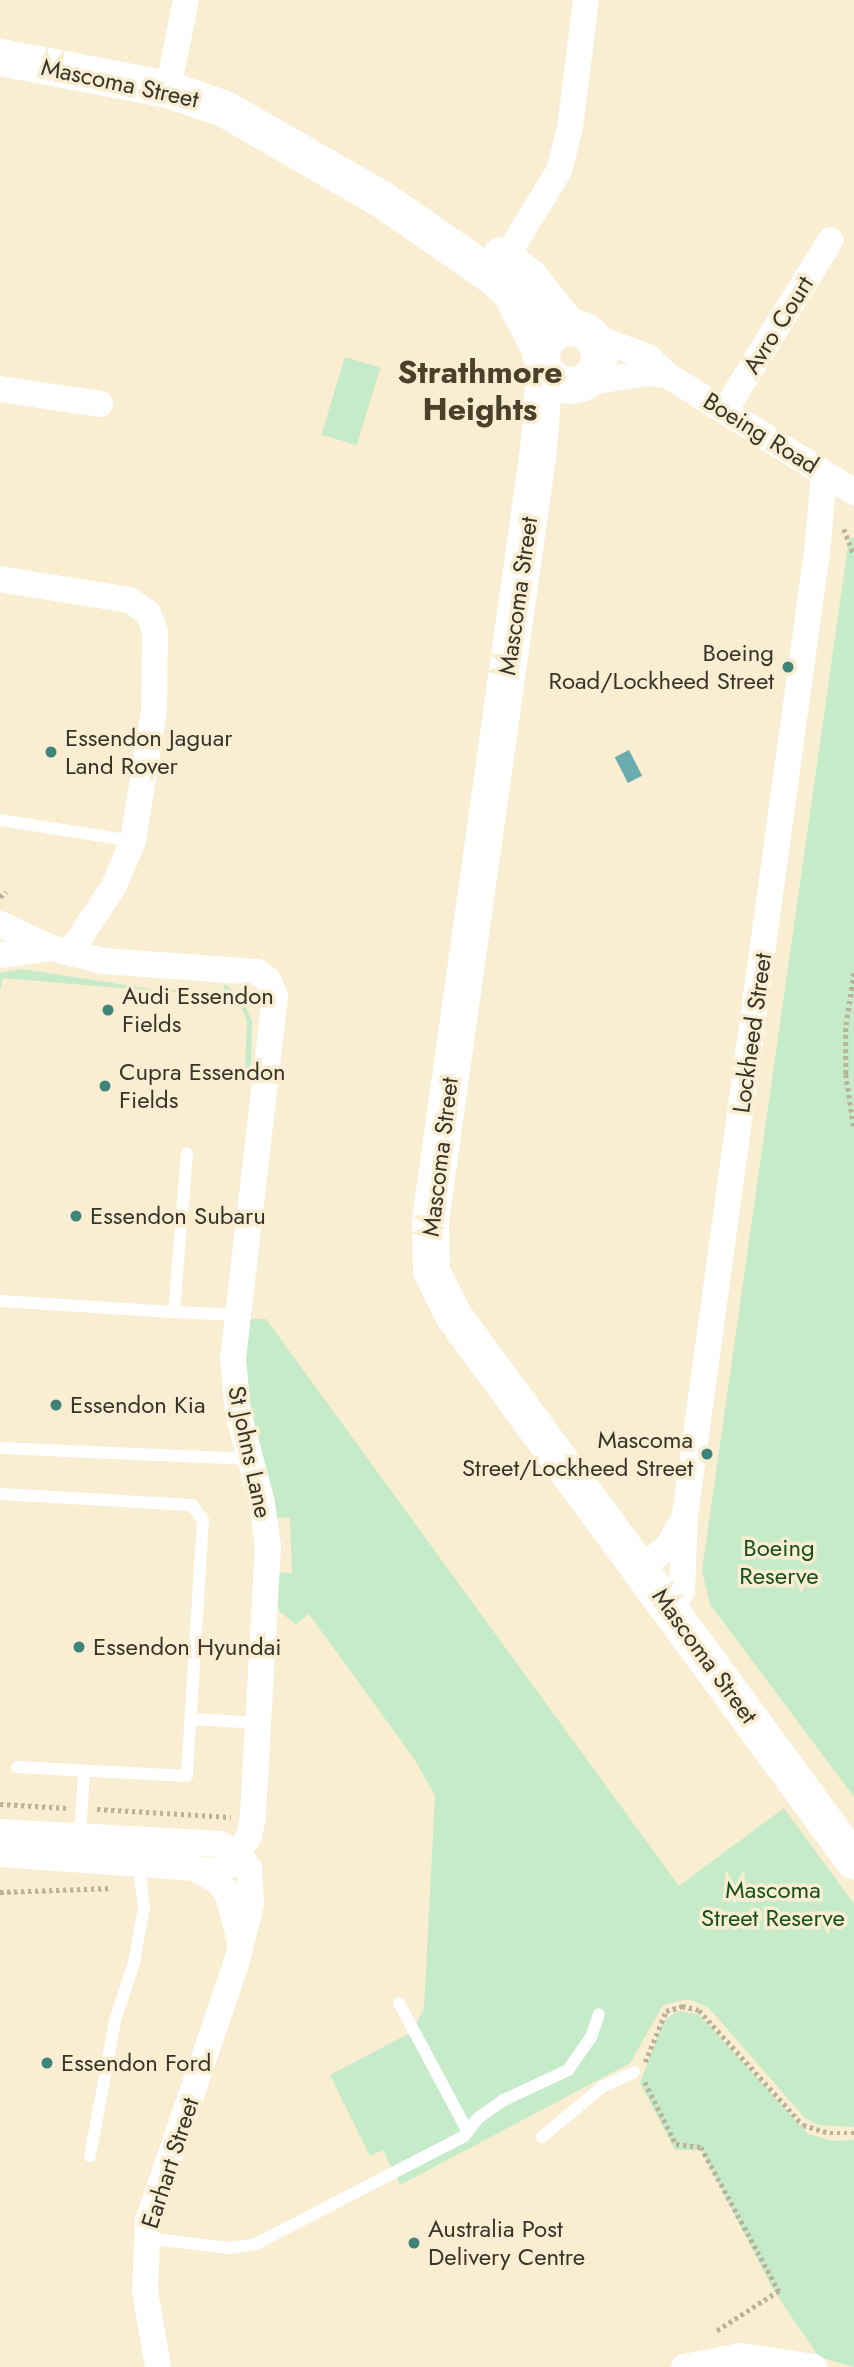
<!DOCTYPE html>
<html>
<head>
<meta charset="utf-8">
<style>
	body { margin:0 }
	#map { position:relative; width:854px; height:2367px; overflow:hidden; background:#f9edd2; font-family:Jost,sans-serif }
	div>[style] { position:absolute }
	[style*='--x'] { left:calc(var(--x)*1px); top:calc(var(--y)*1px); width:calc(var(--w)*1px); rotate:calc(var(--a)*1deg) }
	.green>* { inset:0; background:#c6ebc8; transform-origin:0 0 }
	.water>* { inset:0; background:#6badae; transform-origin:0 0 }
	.path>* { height:4.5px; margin-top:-2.25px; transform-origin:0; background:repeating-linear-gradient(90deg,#bbb29c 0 3.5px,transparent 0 7px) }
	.lane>* { height:12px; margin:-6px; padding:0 6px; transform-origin:6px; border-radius:6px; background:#fff }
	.street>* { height:26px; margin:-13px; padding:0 13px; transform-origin:13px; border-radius:13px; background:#fff }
	.secondary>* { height:37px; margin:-18.5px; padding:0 18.5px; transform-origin:18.5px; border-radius:18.5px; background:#fff }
	.secondary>.ring { margin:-18.5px; padding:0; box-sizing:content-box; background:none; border:37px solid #fff; border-radius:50% }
	.dots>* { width:19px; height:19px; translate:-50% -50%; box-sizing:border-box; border:4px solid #f9edd2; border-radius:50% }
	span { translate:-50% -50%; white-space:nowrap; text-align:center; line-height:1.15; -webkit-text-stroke:7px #f9edd2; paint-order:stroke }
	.street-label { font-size:24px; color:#383429 }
	.poi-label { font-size:24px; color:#383429 }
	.right { translate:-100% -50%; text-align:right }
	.left { translate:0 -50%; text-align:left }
	.park-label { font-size:24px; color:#155021 }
	.district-label { font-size:32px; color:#4a412a; font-weight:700 }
</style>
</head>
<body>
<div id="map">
	<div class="green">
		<div style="left:345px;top:357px;width:37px;height:81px;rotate:17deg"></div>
		<div style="clip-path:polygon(854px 537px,854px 1797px,710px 1604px,702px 1571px,849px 539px)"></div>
		<div style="clip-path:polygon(22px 969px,151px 989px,223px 992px,224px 984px,240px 995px,252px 1021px,251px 1071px,245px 1070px,247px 1020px,237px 998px,3px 978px,0 990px,0 973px)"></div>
		<div style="clip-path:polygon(245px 1319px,266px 1319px,679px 1886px,784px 1808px,854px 1904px,854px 2127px,818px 2125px,805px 2118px,708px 2007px,688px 1999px,663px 2005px,630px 2063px,400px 2185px,383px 2150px,370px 2156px,330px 2075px,412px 2032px,424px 2009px,435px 1796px,415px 1760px,309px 1614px,296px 1624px,280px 1612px,276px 1603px,277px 1572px,292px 1573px,290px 1517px,274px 1519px,244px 1393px)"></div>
		<div style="clip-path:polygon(677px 2011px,697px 2014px,705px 2021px,808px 2134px,833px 2141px,854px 2140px,854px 2367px,819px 2357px,774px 2291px,701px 2150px,675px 2150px,640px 2083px,663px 2022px)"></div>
	</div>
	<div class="water">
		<div style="left:629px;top:750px;width:29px;height:16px;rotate:63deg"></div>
	</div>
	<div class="path">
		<div style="--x:844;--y:529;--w:28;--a:69"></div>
		<div style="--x:0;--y:897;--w:8;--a:-40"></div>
		<div style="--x:854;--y:973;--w:56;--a:98.3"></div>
		<div style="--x:846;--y:1028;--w:46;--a:90"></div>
		<div style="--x:846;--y:1074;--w:55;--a:81.6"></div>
		<div style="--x:0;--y:1804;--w:67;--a:3.4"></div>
		<div style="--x:97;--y:1809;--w:134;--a:3.4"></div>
		<div style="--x:0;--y:1892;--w:111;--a:-2.1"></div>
		<div style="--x:645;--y:2062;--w:55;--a:-67.6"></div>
		<div style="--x:666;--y:2011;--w:17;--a:-17"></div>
		<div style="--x:682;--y:2006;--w:17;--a:13"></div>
		<div style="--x:699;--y:2010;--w:155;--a:47.9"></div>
		<div style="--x:803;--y:2125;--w:28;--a:17"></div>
		<div style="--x:830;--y:2133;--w:24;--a:0"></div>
		<div style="--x:645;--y:2082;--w:69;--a:63.4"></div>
		<div style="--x:676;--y:2144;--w:25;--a:7"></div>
		<div style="--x:701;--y:2147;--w:164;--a:61.6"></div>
		<div style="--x:779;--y:2291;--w:74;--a:147.2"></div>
	</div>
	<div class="lane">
		<div style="--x:0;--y:820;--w:135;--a:9"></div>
		<div style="--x:0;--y:1301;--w:174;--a:3.6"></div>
		<div style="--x:174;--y:1312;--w:159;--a:-85.3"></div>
		<div style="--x:174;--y:1312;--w:62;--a:2.8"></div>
		<div style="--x:0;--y:1448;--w:250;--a:2.5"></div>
		<div style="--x:0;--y:1494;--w:192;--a:3.3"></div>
		<div style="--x:192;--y:1505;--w:19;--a:54"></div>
		<div style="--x:203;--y:1520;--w:256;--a:93.6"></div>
		<div style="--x:187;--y:1776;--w:170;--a:-177"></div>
		<div style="--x:191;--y:1719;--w:68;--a:3.4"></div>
		<div style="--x:80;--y:1836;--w:65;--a:-86.5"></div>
		<div style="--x:399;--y:2003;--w:146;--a:61.9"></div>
		<div style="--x:542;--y:2137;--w:78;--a:-39.8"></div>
		<div style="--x:602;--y:2087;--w:35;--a:-25"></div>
		<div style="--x:90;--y:2156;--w:137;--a:-79.5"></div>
		<div style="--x:115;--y:2021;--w:61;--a:-71.9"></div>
		<div style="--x:134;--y:1963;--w:57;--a:-79.9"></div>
		<div style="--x:144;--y:1907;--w:45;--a:-97.6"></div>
		<div style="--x:146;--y:2238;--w:84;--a:6.9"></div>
		<div style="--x:229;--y:2248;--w:27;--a:-8"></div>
		<div style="--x:256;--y:2244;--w:234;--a:-27.4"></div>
		<div style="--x:464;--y:2136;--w:23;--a:-52"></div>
		<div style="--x:478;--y:2118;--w:32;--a:-35"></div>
		<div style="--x:504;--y:2100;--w:71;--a:-25.1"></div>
		<div style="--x:568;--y:2070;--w:40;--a:-55.1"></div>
		<div style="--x:591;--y:2037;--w:24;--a:-71"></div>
	</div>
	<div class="street">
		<div style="--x:168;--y:89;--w:91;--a:-78.6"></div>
		<div style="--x:497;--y:272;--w:119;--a:-58.5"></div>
		<div style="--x:559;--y:171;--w:44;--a:-75.7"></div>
		<div style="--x:570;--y:128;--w:129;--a:-82.9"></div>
		<div style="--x:591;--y:336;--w:61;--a:20.2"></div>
		<div style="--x:648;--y:357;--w:26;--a:43"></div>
		<div style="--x:667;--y:375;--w:221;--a:32"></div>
		<div style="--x:583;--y:383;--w:67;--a:-8.6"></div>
		<div style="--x:649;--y:373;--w:18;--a:6"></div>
		<div style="--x:0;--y:389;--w:101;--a:8.5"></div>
		<div style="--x:725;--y:410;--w:200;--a:-58.1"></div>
		<div style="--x:0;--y:579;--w:132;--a:9.2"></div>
		<div style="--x:130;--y:600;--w:22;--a:36"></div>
		<div style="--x:148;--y:613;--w:19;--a:69"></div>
		<div style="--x:155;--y:631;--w:79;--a:90.7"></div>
		<div style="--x:154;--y:710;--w:133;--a:99.1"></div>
		<div style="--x:133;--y:841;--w:49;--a:112.9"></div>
		<div style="--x:114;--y:886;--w:79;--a:123.7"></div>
		<div style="--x:0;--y:924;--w:56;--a:25.2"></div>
		<div style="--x:51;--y:948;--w:54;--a:14"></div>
		<div style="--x:103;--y:961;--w:155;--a:4.1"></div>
		<div style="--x:258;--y:972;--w:13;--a:39"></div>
		<div style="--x:268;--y:980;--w:17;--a:66"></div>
		<div style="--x:275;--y:996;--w:364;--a:96.6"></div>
		<div style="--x:233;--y:1358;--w:54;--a:84.7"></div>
		<div style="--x:238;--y:1412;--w:94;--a:75.2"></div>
		<div style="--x:262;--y:1503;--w:43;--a:82.1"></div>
		<div style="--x:268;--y:1546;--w:272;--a:93.2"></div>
		<div style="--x:253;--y:1818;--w:18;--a:103"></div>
		<div style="--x:249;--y:1836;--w:35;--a:123"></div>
		<div style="--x:230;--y:1865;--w:14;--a:155"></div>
		<div style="--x:217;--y:1871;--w:16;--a:-176"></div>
		<div style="--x:0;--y:955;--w:51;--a:-7.8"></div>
		<div style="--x:640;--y:1569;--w:36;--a:-39"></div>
		<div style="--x:668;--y:1546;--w:34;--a:-60"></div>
		<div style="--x:671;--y:1609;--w:21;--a:-59"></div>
		<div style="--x:682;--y:1591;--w:76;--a:-87.7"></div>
		<div style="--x:685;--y:1515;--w:972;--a:-82.2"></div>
		<div style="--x:817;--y:552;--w:79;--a:-84.9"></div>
		<div style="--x:0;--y:1832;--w:220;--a:3.1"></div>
		<div style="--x:220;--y:1844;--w:20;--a:27"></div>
		<div style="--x:238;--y:1853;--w:19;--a:54"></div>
		<div style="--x:249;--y:1868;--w:37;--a:87"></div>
		<div style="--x:251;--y:1905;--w:61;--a:104.3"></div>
		<div style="--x:236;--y:1964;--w:272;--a:108.9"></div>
		<div style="--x:148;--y:2221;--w:70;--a:92.5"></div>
		<div style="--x:145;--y:2291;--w:77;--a:80.3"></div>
		<div style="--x:0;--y:1854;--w:196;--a:4.1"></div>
		<div style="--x:195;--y:1868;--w:24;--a:30"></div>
		<div style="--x:216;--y:1880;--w:18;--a:49"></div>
		<div style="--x:228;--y:1894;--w:45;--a:76"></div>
		<div style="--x:684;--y:2367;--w:58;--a:-10.9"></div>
		<div style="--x:741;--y:2356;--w:74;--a:8.6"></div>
	</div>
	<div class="secondary">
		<div style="--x:0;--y:57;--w:171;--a:10.8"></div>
		<div style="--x:168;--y:89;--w:60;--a:19.3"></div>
		<div style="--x:225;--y:109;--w:182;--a:29.9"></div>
		<div style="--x:383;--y:200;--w:135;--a:34.7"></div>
		<div style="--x:494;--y:277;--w:22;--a:43"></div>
		<div style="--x:510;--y:292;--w:67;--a:62.3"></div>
		<div style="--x:501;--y:255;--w:36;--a:38"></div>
		<div style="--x:529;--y:277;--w:64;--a:51.3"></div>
		<div class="ring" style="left:541px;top:327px;width:21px;height:21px"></div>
		<div style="--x:544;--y:372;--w:77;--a:94.5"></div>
		<div style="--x:538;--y:449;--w:778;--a:97.98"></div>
		<div style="--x:430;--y:1219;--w:52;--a:88.9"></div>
		<div style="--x:431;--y:1271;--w:49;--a:63.4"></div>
		<div style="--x:453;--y:1315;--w:677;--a:53.71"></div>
	</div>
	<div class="dots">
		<div style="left:788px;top:667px;background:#3f847a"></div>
		<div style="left:51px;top:752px;background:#3f847a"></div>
		<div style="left:108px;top:1010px;background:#3f847a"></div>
		<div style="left:105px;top:1086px;background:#3f847a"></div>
		<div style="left:76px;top:1216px;background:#3f847a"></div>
		<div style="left:56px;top:1405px;background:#3f847a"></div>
		<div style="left:707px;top:1454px;background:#3f847a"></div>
		<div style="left:79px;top:1647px;background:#3f847a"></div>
		<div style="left:47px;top:2063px;background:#3f847a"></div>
		<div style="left:414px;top:2243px;background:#3f847a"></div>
	</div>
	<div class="street-label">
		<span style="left:120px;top:83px;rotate:12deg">Mascoma Street</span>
		<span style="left:778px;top:325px;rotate:-58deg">Avro Court</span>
		<span style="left:761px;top:433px;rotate:32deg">Boeing Road</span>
		<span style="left:518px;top:596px;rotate:-82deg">Mascoma Street</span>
		<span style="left:752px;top:1033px;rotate:-82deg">Lockheed Street</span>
		<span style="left:440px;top:1157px;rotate:-83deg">Mascoma Street</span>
		<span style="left:250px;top:1452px;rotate:78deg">St Johns Lane</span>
		<span style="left:705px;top:1656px;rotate:54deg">Mascoma Street</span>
		<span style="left:170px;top:2163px;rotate:-72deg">Earhart Street</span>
	</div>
	<div class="poi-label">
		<span class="right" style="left:774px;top:667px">Boeing<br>Road/Lockheed Street</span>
		<span class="left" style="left:65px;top:752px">Essendon Jaguar<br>Land Rover</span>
		<span class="left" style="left:122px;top:1010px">Audi Essendon<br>Fields</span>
		<span class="left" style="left:119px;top:1086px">Cupra Essendon<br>Fields</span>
		<span class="left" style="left:90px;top:1216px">Essendon Subaru</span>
		<span class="left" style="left:70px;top:1405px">Essendon Kia</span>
		<span class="right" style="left:693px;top:1454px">Mascoma<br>Street/Lockheed Street</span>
		<span class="left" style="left:93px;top:1647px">Essendon Hyundai</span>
		<span class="left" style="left:61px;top:2063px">Essendon Ford</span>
		<span class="left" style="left:428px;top:2243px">Australia Post<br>Delivery Centre</span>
	</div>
	<div class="park-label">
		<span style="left:779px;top:1562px">Boeing<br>Reserve</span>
		<span style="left:773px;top:1904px">Mascoma<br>Street Reserve</span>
	</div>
	<div class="district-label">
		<span style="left:480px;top:391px">Strathmore<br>Heights</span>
	</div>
</div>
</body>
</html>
